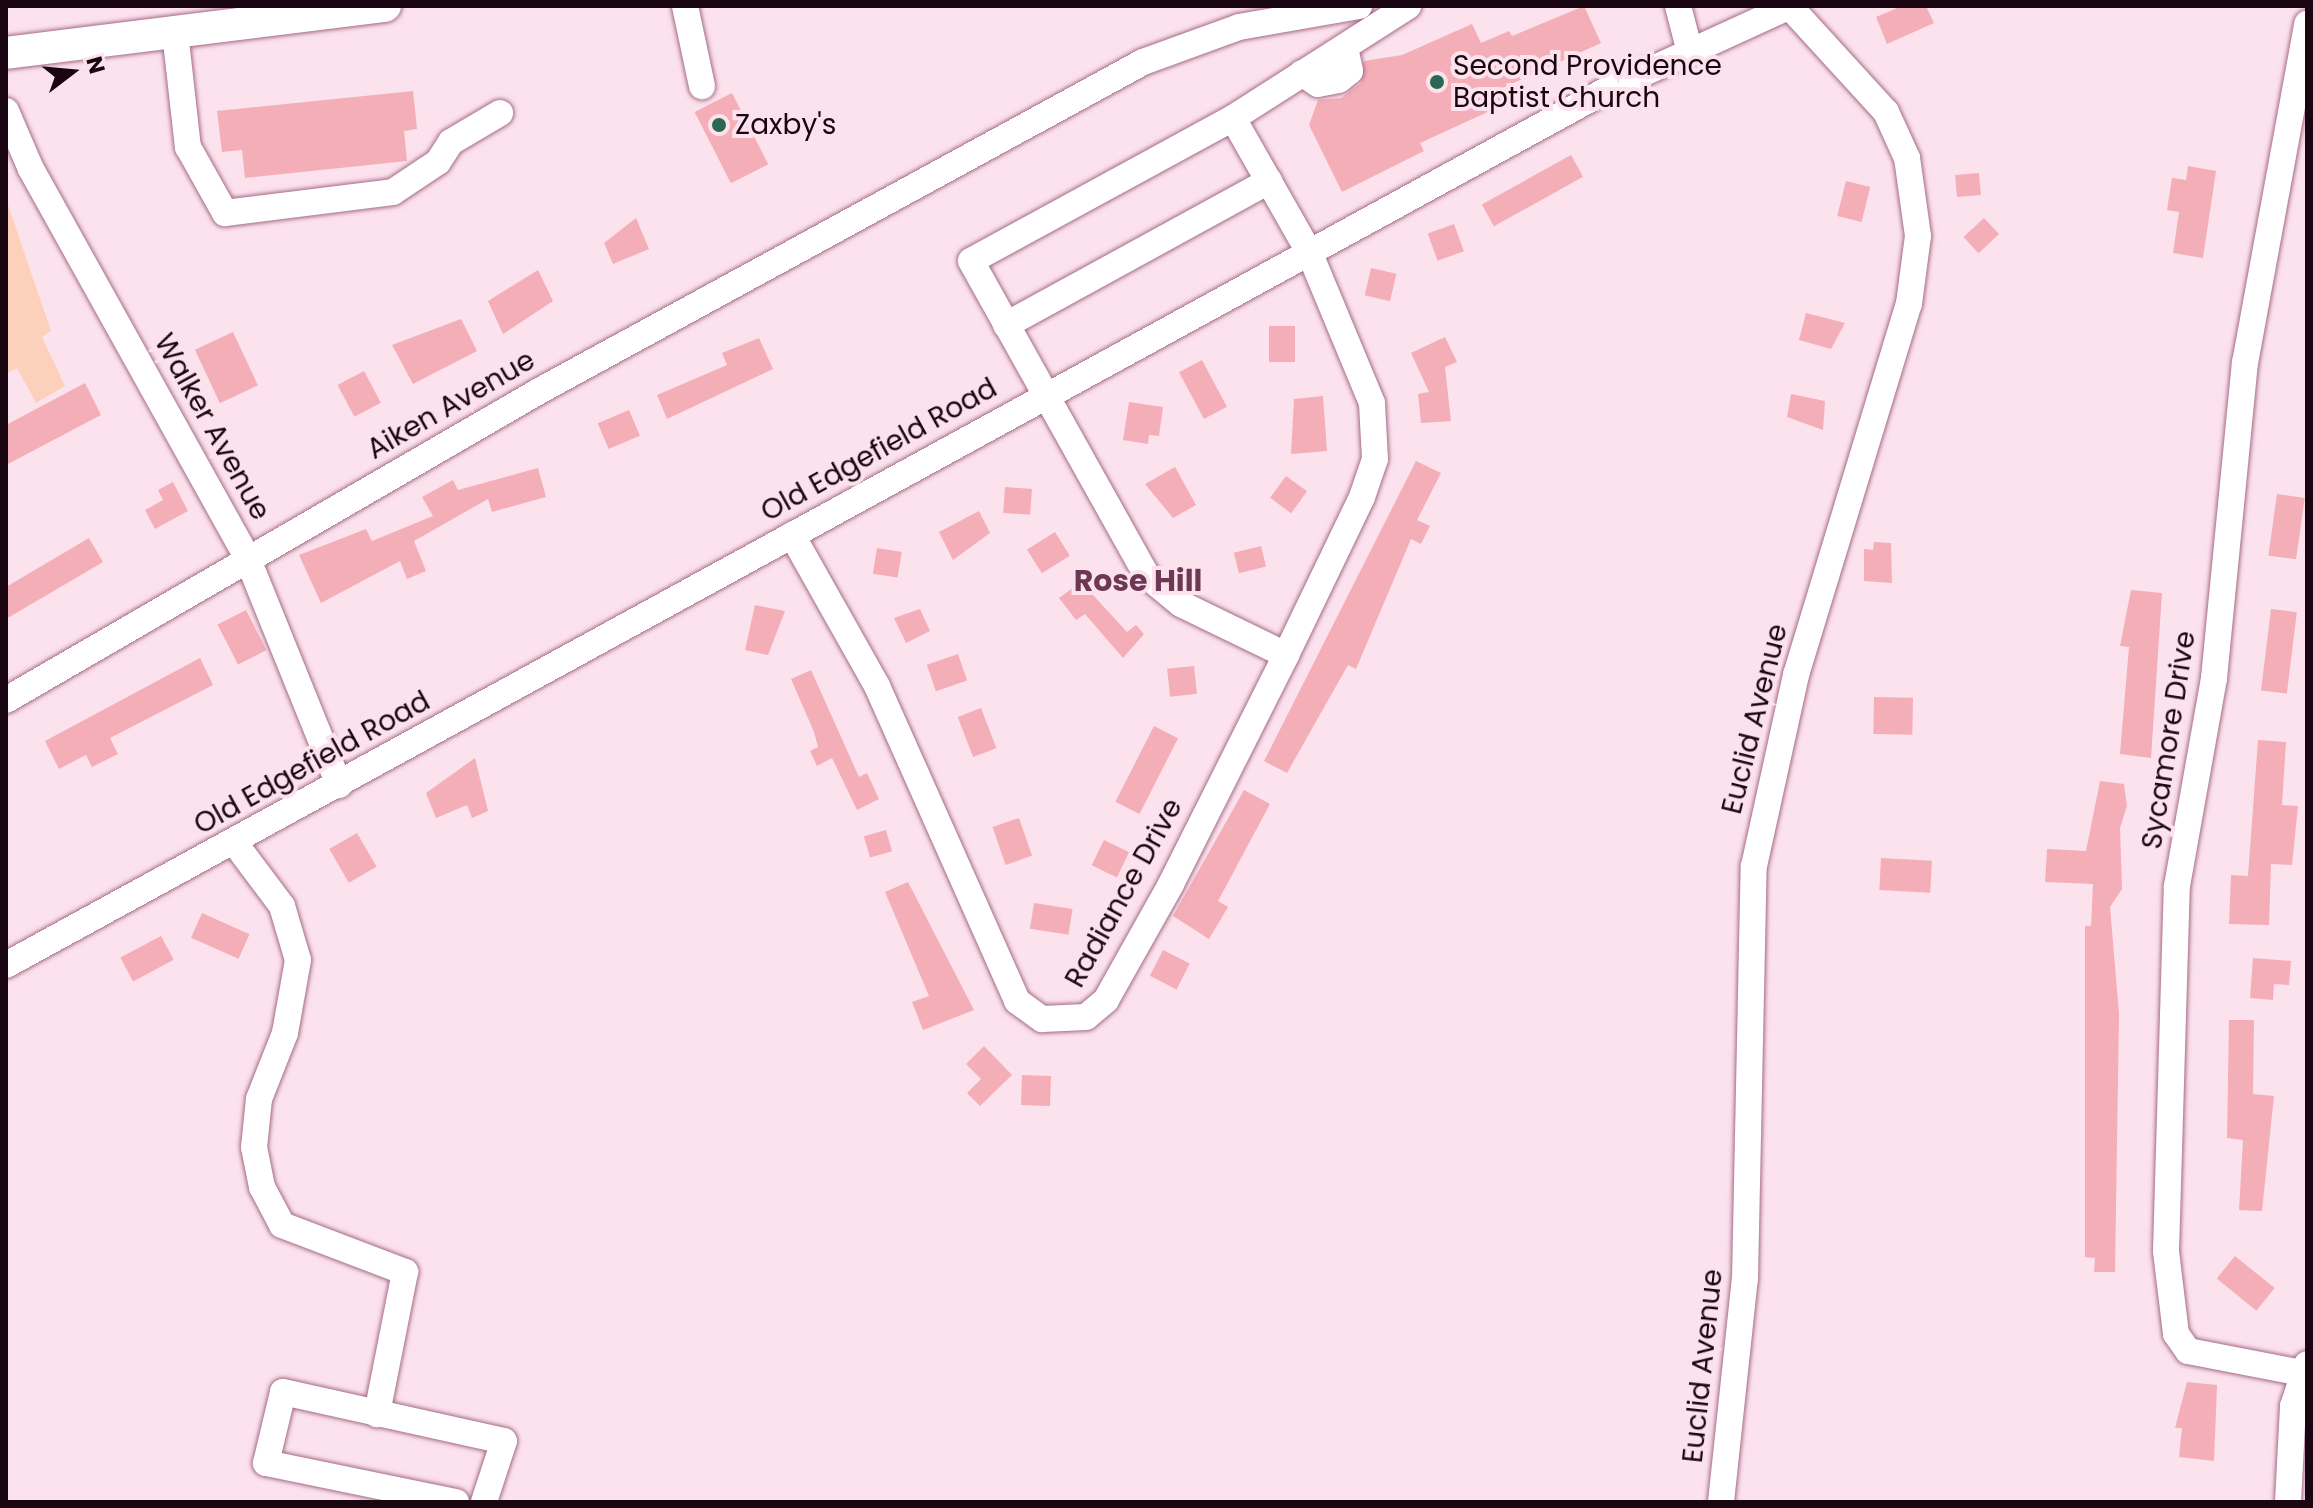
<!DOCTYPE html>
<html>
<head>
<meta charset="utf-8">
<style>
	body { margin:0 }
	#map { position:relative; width:2313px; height:1508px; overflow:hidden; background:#fce2ed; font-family:Poppins,sans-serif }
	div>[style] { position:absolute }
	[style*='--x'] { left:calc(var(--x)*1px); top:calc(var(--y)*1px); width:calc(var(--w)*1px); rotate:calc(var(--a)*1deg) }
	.green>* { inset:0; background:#fcd1bb }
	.building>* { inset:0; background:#f4aeb8; transform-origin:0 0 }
	.roads { filter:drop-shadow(0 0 2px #a56b88) drop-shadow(0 0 2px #a56b88) }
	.minor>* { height:26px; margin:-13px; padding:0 13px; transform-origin:13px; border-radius:13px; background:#fff }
	.major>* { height:32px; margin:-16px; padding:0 16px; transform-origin:16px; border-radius:16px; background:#fff }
	.dots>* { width:22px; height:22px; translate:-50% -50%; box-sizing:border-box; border:4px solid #fce2ed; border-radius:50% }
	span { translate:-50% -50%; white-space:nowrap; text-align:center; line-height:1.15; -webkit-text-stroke:8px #fce2ed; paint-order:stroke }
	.poi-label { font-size:28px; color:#1a0611 }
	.left { translate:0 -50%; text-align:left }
	.street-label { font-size:28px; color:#1a0611 }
	.neighbourhood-label { font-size:30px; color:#6c3853; font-weight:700 }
	.frame { position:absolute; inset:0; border:8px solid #1a0611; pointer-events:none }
	.north { position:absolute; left:32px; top:32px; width:80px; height:80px; -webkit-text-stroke:6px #fce2ed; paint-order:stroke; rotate:74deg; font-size:22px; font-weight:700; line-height:32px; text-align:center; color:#1a0611 }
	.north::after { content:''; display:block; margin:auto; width:28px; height:36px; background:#1a0611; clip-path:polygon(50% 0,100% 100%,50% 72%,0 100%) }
</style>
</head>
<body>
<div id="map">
	<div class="green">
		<div style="clip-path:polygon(6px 199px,51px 331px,42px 337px,65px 386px,36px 403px,17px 368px,6px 374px)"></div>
	</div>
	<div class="building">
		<div style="clip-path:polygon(1584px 6px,1601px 43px,1496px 91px,1503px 105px,1420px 143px,1424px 151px,1342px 192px,1309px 125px,1318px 100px,1341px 98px,1361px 83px,1364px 61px,1402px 55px,1472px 24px,1481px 43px,1509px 31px,1512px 36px)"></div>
		<div style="clip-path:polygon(1902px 6px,1926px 6px,1934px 23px,1887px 44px,1876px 17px)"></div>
		<div style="clip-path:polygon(413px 91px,417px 129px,404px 131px,407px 161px,245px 178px,242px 150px,222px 152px,217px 111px)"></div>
		<div style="left:732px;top:93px;width:80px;height:42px;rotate:63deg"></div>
		<div style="left:1571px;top:155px;width:25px;height:102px;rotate:61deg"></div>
		<div style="clip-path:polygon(2188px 166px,2216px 171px,2203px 258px,2173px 253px,2179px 212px,2167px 210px,2172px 178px,2186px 180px)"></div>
		<div style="left:1979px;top:173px;width:22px;height:24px;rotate:85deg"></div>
		<div style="left:1846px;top:181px;width:25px;height:36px;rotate:14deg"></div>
		<div style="clip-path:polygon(636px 218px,649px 249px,613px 264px,604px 243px)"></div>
		<div style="left:1984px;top:218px;width:22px;height:28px;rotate:47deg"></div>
		<div style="left:1454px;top:224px;width:29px;height:28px;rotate:70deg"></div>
		<div style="left:1371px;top:268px;width:26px;height:28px;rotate:13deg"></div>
		<div style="clip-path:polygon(538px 270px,553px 301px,503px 334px,488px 301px)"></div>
		<div style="clip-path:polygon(1806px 313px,1845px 323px,1831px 349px,1799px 340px)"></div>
		<div style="clip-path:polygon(461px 319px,477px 351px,413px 384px,392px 345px)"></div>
		<div style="left:1269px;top:326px;width:26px;height:36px"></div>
		<div style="left:233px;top:332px;width:59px;height:42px;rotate:65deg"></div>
		<div style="clip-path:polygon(1445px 337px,1457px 362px,1445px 367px,1451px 421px,1421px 423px,1418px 394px,1429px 392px,1411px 353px)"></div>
		<div style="clip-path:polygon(759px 338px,773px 369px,667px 419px,657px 395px,727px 365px,722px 353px)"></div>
		<div style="left:1202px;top:360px;width:53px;height:26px;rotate:62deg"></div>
		<div style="left:364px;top:371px;width:36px;height:30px;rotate:62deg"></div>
		<div style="clip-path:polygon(85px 383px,101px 415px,6px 465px,6px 425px)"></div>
		<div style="clip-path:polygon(1791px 394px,1825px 401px,1823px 430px,1787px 417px)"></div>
		<div style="clip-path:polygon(1323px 396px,1327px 451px,1291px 454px,1294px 399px)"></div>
		<div style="clip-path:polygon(1129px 402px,1163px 407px,1159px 436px,1149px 435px,1148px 444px,1123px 440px)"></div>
		<div style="left:629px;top:410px;width:28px;height:34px;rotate:67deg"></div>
		<div style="clip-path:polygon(1416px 461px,1441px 473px,1417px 520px,1430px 526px,1421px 544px,1411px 539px,1356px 669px,1348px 665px,1287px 773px,1264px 761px)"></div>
		<div style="clip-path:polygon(1175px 467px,1196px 505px,1173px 518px,1145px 484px)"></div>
		<div style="clip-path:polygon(538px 468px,546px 497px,492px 512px,488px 499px,414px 541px,426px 571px,407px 579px,400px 561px,321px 603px,299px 555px,366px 529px,372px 541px,433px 516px,422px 497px,453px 480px,458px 490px)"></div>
		<div style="left:1286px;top:476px;width:26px;height:27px;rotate:36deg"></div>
		<div style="clip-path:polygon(173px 482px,188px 511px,155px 529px,145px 510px,163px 500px,158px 490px)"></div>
		<div style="left:1005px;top:487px;width:27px;height:26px;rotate:4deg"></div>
		<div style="left:2277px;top:494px;width:28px;height:62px;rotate:8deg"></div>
		<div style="clip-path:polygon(979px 511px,990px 533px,953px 560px,939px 532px)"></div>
		<div style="left:1055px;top:532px;width:28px;height:33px;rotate:58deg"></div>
		<div style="clip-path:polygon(89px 538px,103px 562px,6px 619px,6px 587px)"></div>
		<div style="clip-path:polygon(1874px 542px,1891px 543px,1892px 583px,1864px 581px,1864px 549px,1873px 550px)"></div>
		<div style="left:1261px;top:546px;width:21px;height:28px;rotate:76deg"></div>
		<div style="left:877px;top:548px;width:25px;height:26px;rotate:9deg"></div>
		<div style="clip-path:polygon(1081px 582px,1127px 632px,1136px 625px,1144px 634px,1123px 658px,1085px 614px,1076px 620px,1059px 598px)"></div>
		<div style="clip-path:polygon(2131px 590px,2162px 593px,2151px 758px,2120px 754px,2129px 647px,2120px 646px)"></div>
		<div style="clip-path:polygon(755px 605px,785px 611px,768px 655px,745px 650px)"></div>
		<div style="clip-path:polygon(920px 609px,930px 631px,906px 643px,894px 618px)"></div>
		<div style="left:2271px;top:609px;width:26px;height:82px;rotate:7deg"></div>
		<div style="left:246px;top:610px;width:45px;height:32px;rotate:63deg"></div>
		<div style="left:958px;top:654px;width:28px;height:33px;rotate:71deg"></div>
		<div style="clip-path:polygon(200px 658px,213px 685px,110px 738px,118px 754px,92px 767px,86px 755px,59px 769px,45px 741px)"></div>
		<div style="left:1194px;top:666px;width:28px;height:27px;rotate:84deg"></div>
		<div style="clip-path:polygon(811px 670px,859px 777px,867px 773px,879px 799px,857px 810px,832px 758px,817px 766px,810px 751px,818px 747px,814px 732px,791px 679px)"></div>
		<div style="left:1874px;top:697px;width:39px;height:37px;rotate:1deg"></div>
		<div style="left:981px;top:708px;width:43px;height:25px;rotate:69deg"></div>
		<div style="left:1154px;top:726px;width:27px;height:85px;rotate:27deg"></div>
		<div style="clip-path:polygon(2258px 740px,2286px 742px,2282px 805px,2298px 806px,2292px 865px,2271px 864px,2269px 925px,2229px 924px,2231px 875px,2248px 876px)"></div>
		<div style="clip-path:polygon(475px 758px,488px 811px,472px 818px,467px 805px,436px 818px,426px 793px)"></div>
		<div style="clip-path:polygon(2100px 781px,2124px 784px,2127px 806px,2120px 828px,2122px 889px,2110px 907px,2119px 1014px,2115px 1272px,2094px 1272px,2095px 1258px,2085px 1257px,2085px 926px,2091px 926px,2093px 884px,2045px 882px,2047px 849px,2086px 851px)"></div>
		<div style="clip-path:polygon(1244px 790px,1270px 804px,1218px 901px,1228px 907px,1209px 939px,1173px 916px)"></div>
		<div style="left:1019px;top:818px;width:40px;height:28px;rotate:71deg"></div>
		<div style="left:886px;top:830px;width:22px;height:23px;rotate:74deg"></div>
		<div style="left:357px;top:833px;width:39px;height:32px;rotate:60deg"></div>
		<div style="left:1104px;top:840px;width:28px;height:28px;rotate:26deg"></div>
		<div style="left:1881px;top:858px;width:51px;height:32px;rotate:3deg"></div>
		<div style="clip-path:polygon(908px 882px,974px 1010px,923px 1030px,912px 1002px,929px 996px,885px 892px)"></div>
		<div style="left:1034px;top:903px;width:39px;height:26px;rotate:9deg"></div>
		<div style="left:202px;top:913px;width:52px;height:27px;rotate:24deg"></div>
		<div style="left:161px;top:936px;width:27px;height:46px;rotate:62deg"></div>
		<div style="left:1163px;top:950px;width:30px;height:29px;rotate:27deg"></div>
		<div style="clip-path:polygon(2253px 958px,2291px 961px,2289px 985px,2274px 984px,2273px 1000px,2250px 998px)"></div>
		<div style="clip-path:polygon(2229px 1020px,2254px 1020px,2253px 1094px,2274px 1096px,2262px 1211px,2239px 1210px,2243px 1140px,2227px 1138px)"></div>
		<div style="clip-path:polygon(984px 1046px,1012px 1075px,980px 1106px,967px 1093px,981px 1079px,966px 1064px)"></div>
		<div style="left:1022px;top:1075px;width:29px;height:30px;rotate:2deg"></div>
		<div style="left:2235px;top:1256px;width:51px;height:29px;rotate:39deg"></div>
		<div style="clip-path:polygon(2187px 1382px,2217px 1385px,2214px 1461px,2179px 1457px,2182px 1428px,2175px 1428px)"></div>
	</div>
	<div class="roads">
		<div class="minor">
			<div style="--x:685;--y:6;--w:82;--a:78"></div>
			<div style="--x:1678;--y:6;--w:48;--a:75.4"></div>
			<div style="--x:175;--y:32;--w:116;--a:83.6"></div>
			<div style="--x:188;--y:147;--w:76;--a:60.7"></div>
			<div style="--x:225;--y:213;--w:169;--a:-7.1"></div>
			<div style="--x:393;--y:192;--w:54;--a:-33.7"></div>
			<div style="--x:438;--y:162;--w:24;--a:-57"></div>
			<div style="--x:451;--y:142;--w:57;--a:-30.6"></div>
			<div style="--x:1302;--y:73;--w:19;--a:35"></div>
			<div style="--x:1318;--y:84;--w:21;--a:-11"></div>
			<div style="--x:1339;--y:80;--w:14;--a:-39"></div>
			<div style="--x:1350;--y:71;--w:24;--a:-102"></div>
			<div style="--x:6;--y:111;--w:63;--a:66.7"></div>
			<div style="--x:31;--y:169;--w:444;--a:60.9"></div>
			<div style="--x:247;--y:557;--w:246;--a:68"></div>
			<div style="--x:1233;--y:118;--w:208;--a:-32.6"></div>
			<div style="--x:1006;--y:325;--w:300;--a:-28.7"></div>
			<div style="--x:792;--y:535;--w:173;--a:60.6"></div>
			<div style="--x:877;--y:686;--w:345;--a:66"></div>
			<div style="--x:1017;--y:1001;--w:31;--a:36"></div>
			<div style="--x:1042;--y:1019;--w:44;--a:-2.6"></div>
			<div style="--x:1086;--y:1017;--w:26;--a:-40"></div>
			<div style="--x:1106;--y:1000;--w:133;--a:-60.7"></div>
			<div style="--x:1171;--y:884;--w:256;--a:-63.3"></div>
			<div style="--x:1286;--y:655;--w:175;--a:-64.3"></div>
			<div style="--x:1362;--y:497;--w:40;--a:-71.1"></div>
			<div style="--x:1375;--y:459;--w:56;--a:-93.1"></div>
			<div style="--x:1372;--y:403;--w:164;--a:-112.6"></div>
			<div style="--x:1309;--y:252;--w:154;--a:-119.6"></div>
			<div style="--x:1233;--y:118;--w:298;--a:151.4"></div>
			<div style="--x:971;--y:261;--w:361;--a:60.8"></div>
			<div style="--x:1147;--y:576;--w:44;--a:39.5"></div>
			<div style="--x:1181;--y:604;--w:117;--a:25.9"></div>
			<div style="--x:6;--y:700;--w:618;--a:-30.09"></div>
			<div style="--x:541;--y:390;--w:686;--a:-28.58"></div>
			<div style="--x:1143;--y:62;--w:102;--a:-20"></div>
			<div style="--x:1239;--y:27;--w:122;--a:-9.9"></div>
			<div style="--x:234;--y:842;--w:80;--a:53.1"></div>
			<div style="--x:282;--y:906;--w:56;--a:73.5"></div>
			<div style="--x:298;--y:960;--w:74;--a:100.1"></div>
			<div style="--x:285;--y:1033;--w:71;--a:111.5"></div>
			<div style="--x:259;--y:1099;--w:48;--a:95.9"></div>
			<div style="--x:254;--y:1147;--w:41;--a:78.7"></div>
			<div style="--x:262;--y:1187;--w:43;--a:62.2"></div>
			<div style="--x:282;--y:1225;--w:132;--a:20.9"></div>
			<div style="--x:405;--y:1272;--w:145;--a:101.2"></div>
			<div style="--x:6;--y:965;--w:1827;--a:-28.66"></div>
			<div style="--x:1609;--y:89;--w:199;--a:-24.6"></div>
			<div style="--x:2302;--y:1373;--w:116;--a:-169.1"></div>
			<div style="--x:2188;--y:1351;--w:21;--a:-125"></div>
			<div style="--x:2176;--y:1334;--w:84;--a:-96.9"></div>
			<div style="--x:2166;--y:1251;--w:365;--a:-88.3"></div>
			<div style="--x:2177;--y:886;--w:211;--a:-79.9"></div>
			<div style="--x:2214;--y:678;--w:317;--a:-84.4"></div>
			<div style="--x:2245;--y:363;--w:345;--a:-79.6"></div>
			<div style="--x:456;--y:1502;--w:194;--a:-168.4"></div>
			<div style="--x:266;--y:1463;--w:73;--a:-76.5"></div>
			<div style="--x:283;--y:1392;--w:226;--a:12.5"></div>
			<div style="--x:504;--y:1441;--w:64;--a:108.2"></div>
			<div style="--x:1721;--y:1502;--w:224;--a:-83.9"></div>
			<div style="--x:1745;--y:1279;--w:413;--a:-88.8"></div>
			<div style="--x:1754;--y:866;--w:196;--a:-77.6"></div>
			<div style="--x:1796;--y:675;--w:388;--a:-73.1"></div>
			<div style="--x:1909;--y:304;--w:69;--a:-82.5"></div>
			<div style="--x:1918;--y:236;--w:79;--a:-98"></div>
			<div style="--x:1907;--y:158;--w:51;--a:-114.5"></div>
			<div style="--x:1886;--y:112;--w:142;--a:-132.4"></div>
			<div style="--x:2288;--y:1502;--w:96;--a:-87"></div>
			<div style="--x:2293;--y:1406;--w:44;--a:-71.6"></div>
		</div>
		<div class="major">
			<div style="--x:6;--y:53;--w:382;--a:-7.1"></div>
		</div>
	</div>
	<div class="dots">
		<div style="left:1437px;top:82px;background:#2a6854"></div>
		<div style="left:719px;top:125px;background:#2a6854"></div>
	</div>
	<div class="poi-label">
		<span class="left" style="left:1453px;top:82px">Second Providence<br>Baptist Church</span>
		<span class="left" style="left:735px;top:125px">Zaxby's</span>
	</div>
	<div class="street-label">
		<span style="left:451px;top:405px;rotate:-30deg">Aiken Avenue</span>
		<span style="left:212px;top:427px;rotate:61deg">Walker Avenue</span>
		<span style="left:879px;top:450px;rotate:-29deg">Old Edgefield Road</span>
		<span style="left:1755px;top:719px;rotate:-76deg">Euclid Avenue</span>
		<span style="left:2169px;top:740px;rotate:-81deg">Sycamore Drive</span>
		<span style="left:312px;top:763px;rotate:-29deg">Old Edgefield Road</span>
		<span style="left:1124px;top:893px;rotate:-61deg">Radiance Drive</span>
		<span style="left:1703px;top:1366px;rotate:-84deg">Euclid Avenue</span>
	</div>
	<div class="neighbourhood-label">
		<span style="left:1138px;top:581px">Rose Hill</span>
	</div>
	<div class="frame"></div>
	<div class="north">N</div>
</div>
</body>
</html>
